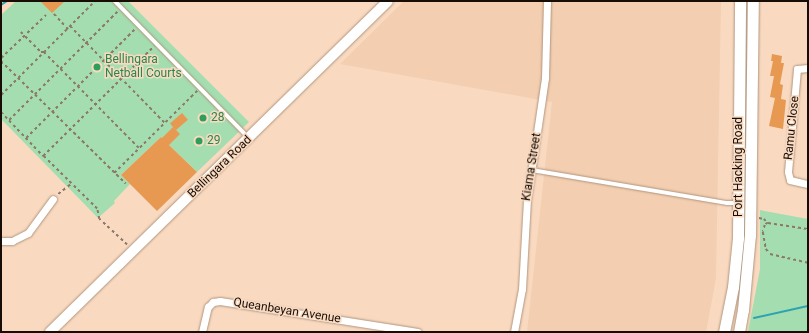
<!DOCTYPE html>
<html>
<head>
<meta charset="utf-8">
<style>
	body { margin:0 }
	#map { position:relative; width:809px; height:333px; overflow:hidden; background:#f9dac1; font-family:Roboto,sans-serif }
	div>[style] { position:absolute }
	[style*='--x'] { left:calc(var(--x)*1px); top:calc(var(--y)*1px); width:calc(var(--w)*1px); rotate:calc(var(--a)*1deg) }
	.built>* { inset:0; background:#f3ceb0 }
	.green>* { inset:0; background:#a4deb0 }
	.stream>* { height:2px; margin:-1px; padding:0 1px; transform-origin:1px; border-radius:1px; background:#2da3b2 }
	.building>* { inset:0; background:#e79952; transform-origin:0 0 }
	.path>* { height:1.5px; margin-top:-0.75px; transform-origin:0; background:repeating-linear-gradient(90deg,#8c7867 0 3px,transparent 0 6px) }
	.roads { filter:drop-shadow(0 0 1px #b1957d) drop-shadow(0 0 1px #b1957d) }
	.lane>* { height:3.5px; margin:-1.75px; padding:0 1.75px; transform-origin:1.75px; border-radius:1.75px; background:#fff }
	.street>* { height:7px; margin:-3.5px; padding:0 3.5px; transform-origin:3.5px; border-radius:3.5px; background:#fff }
	.secondary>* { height:10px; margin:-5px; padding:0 5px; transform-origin:5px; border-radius:5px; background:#fff }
	.primary>* { height:11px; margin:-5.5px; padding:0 5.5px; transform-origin:5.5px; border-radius:5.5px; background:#fff }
	.dots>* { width:11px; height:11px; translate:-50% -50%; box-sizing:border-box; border:2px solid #f9dac1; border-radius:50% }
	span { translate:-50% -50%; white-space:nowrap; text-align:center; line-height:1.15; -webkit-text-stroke:3px #f9dac1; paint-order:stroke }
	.leisure-label { font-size:12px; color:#27864d }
	.left { translate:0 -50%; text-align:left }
	.street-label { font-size:12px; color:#170d05 }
	.frame { position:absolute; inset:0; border:2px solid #170d05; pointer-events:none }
</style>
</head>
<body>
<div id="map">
	<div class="built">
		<div style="clip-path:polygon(404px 1px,721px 1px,716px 279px,706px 332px,527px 332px,552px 102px,340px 64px)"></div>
	</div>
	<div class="green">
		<div style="clip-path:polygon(16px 1px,128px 1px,249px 122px,197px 172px,161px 137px,121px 175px,130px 184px,114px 201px,115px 203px,98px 218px,1px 119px,1px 15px)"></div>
		<div style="clip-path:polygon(760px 210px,808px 219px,808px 332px,748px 332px,760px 269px)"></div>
	</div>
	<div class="stream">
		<div style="--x:1;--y:5;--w:7;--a:-34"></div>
		<div style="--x:754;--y:318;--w:55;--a:-12.5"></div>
	</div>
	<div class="building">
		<div style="clip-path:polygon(40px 1px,65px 1px,52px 13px)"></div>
		<div style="clip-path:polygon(772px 54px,782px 56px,781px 63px,784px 63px,780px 84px,783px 85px,781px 99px,786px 100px,783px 129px,769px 126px,775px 98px,770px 97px,774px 76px,770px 76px,773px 61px,771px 61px)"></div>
		<div style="left:182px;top:113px;width:9px;height:16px;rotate:49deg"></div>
		<div style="clip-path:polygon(173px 127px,180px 134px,169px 145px,197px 172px,157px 211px,121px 175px,161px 137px,162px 138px)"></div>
	</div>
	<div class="path">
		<div style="--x:54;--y:14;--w:21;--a:47"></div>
		<div style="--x:70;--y:26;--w:136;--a:45.6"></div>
		<div style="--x:21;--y:32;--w:28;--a:45"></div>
		<div style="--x:41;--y:52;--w:3;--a:0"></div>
		<div style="--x:44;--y:52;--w:135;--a:45.3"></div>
		<div style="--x:1;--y:58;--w:62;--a:-43.7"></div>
		<div style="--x:1;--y:61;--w:175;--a:44.5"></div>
		<div style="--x:1;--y:95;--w:133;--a:-45"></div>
		<div style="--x:1;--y:112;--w:61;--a:46.3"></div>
		<div style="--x:9;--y:120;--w:154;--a:-45"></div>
		<div style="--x:26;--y:138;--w:154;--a:-45"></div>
		<div style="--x:114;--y:173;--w:117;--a:-44.7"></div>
		<div style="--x:58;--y:194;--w:16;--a:-38"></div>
		<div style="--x:759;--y:218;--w:5;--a:11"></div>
		<div style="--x:764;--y:219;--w:6;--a:45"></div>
		<div style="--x:768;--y:223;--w:40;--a:8.5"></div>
		<div style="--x:768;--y:223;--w:4;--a:146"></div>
		<div style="--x:765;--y:225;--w:7;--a:106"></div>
		<div style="--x:763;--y:232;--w:17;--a:80"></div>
		<div style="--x:766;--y:249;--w:6;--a:51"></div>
		<div style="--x:770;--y:254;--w:39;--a:13"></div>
		<div style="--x:127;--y:245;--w:38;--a:-137"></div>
		<div style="--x:99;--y:219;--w:10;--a:-101"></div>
		<div style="--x:97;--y:209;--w:76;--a:-135.5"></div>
		<div style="--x:43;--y:156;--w:156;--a:-44.7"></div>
	</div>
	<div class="roads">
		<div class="lane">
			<div style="--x:115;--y:1;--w:189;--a:45.6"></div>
			<div style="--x:532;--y:170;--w:198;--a:9.6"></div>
			<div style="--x:727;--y:203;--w:11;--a:0"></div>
		</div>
		<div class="street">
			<div style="--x:808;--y:68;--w:11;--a:175"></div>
			<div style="--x:797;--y:69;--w:103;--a:95"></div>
			<div style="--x:788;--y:172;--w:8;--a:76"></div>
			<div style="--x:790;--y:180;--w:18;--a:13"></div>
			<div style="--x:1;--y:241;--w:11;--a:0"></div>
			<div style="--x:12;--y:241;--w:18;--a:-27"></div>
			<div style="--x:28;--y:233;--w:42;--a:-53.7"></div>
			<div style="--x:202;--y:332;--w:26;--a:-77"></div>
			<div style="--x:208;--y:307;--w:7;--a:-45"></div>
			<div style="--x:213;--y:302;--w:7;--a:-8"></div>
			<div style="--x:220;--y:301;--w:200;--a:8.9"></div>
			<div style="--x:514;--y:332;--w:44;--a:-79.5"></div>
			<div style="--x:522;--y:289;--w:89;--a:-86.8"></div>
			<div style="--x:527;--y:200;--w:123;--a:-81.6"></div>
			<div style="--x:545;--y:78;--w:77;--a:-88.5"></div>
		</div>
		<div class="secondary">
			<div style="--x:50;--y:332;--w:473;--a:-44.4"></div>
		</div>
		<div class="primary">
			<div style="--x:724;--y:332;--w:46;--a:-78.7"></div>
			<div style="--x:733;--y:287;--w:49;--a:-84.2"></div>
			<div style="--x:738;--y:238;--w:237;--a:-89.5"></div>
			<div style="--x:739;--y:332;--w:22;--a:-80"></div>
			<div style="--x:743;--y:310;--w:75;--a:-84.7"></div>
			<div style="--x:750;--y:235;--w:234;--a:-89.3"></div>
		</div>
	</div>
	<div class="dots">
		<div style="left:97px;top:67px;background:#2e9e5b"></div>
		<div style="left:203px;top:118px;background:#2e9e5b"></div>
		<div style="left:199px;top:141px;background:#2e9e5b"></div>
	</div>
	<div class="leisure-label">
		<span class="left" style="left:105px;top:67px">Bellingara<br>Netball Courts</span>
		<span class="left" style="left:211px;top:118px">28</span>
		<span class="left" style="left:207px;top:141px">29</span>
	</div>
	<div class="street-label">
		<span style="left:792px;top:128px;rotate:-84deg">Ramu Close</span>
		<span style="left:220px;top:167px;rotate:-44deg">Bellingara Road</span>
		<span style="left:532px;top:167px;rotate:-81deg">Kiama Street</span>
		<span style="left:739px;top:167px;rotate:-90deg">Port Hacking Road</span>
		<span style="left:287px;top:311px;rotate:9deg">Queanbeyan Avenue</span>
	</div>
	<div class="frame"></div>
</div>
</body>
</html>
